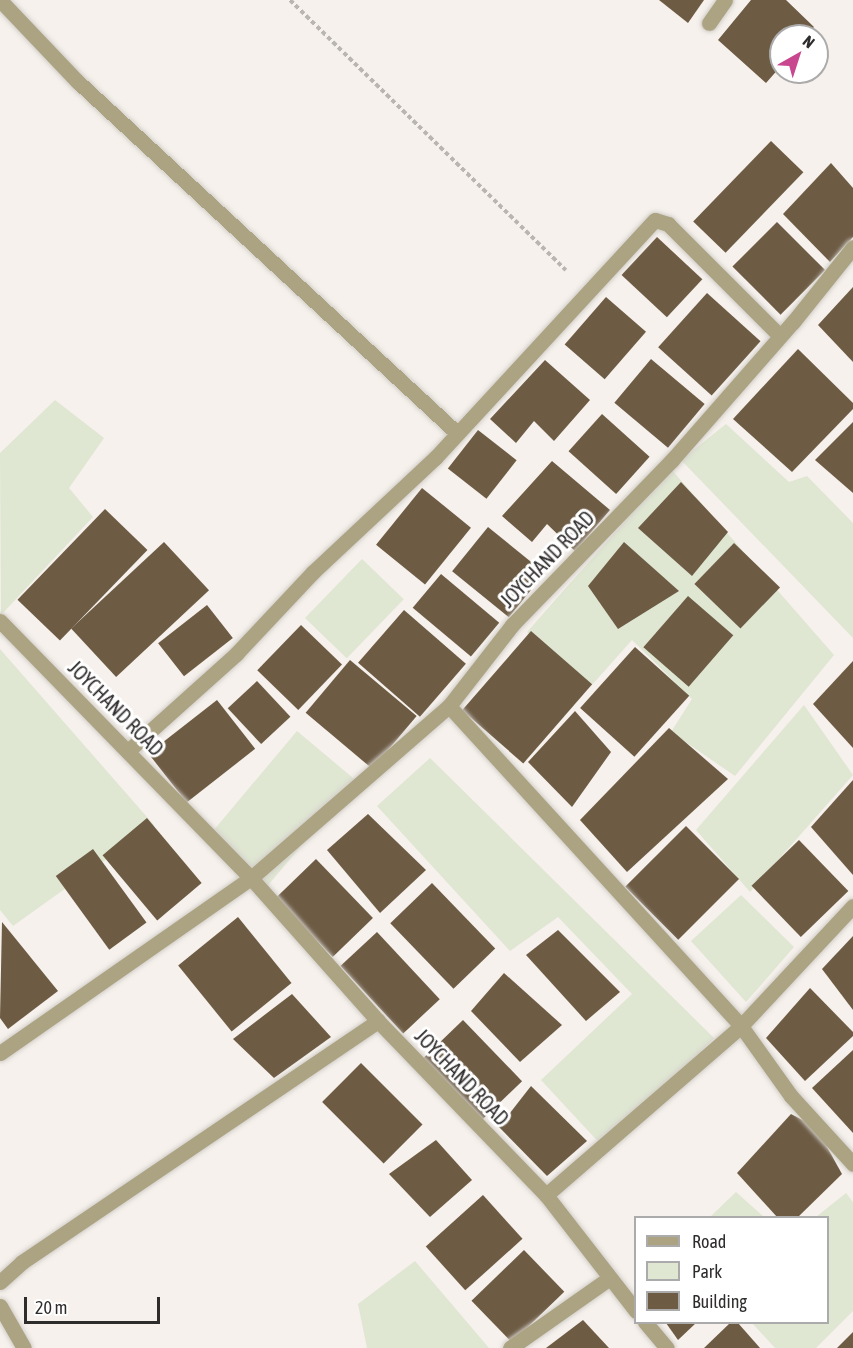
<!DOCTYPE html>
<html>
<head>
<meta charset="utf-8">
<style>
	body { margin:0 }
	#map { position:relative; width:853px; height:1348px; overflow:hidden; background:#f6f1ec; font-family:"Asap Condensed",sans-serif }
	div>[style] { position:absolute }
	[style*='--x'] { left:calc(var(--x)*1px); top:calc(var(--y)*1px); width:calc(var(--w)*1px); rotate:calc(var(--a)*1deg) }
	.green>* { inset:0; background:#dfe6d2; transform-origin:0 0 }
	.building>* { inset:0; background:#6d5b44; transform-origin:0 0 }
	.path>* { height:4px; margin-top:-2px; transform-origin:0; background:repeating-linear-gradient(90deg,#b9b5b1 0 4.5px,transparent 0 7.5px) }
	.roads { filter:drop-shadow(0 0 2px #d2cec9) drop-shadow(0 0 2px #d2cec9) }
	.street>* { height:15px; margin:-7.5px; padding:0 7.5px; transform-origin:7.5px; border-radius:7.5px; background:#aca382 }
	span { translate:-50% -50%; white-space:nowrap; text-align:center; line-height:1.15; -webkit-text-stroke:6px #fff; paint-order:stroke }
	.street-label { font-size:20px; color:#2f2d2c }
	.legend { position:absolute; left:634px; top:1216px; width:195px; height:108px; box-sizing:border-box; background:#fff; border:2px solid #acabab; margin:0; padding:8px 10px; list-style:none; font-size:18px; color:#2f2d2c }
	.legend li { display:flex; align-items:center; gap:12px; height:30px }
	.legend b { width:30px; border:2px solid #acabab }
	.north { position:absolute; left:769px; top:24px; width:60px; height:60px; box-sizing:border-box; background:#fff; border:2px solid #acabab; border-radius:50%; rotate:39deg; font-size:16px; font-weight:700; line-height:24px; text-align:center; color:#2f2d2c }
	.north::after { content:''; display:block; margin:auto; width:21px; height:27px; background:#c9478f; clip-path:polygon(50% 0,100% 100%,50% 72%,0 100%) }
	.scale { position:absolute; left:24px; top:1297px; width:136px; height:27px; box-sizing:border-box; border:3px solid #2f2d2c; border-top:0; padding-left:8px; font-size:18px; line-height:21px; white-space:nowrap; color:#2f2d2c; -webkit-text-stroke:4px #fff; paint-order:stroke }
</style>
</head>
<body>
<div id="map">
	<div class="green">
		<div style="clip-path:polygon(55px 400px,104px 438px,69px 488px,93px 517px,1px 615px,0 453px)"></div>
		<div style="clip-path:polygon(726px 424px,789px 482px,807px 476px,853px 523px,853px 638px,681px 460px)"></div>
		<div style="clip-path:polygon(671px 469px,834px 655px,735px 776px,671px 732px,692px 699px,632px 640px,591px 686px,527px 632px)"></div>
		<div style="left:362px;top:559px;width:58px;height:82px;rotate:44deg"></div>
		<div style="clip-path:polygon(0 649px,154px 825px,13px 926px,0 910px)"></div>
		<div style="clip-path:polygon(804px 705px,853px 775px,750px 892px,696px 830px)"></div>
		<div style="left:297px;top:731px;width:77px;height:143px;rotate:40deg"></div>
		<div style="clip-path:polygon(430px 758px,714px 1038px,605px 1149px,541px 1080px,632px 994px,558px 917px,510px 951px,377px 806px)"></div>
		<div style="clip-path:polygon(741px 895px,794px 947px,746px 1002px,691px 941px)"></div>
		<div style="clip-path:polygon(736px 1192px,764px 1217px,710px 1217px)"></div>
		<div style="clip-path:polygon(846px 1193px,853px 1202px,853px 1311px,816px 1348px,775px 1348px,752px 1323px,828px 1322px,828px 1218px,816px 1217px)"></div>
		<div style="clip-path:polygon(415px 1261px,489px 1348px,367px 1348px,358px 1304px)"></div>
	</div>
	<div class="building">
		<div style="clip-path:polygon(659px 0,704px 0,688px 23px)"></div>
		<div style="clip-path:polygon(751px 0,786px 0,814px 27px,806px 36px,781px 36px,781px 66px,766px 83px,718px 40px)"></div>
		<div style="left:771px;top:141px;width:45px;height:112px;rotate:44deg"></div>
		<div style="clip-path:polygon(831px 163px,853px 188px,853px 237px,830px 262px,783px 214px)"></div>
		<div style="left:777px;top:222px;width:68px;height:63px;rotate:45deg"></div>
		<div style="left:657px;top:237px;width:62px;height:52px;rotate:43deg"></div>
		<div style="clip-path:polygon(853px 287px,853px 362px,818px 325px)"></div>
		<div style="left:707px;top:293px;width:72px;height:73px;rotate:42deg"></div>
		<div style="left:606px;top:297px;width:53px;height:63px;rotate:41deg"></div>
		<div style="clip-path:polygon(798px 349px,853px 403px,853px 409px,792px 472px,733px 419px)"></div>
		<div style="left:651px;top:359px;width:70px;height:57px;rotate:40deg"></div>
		<div style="clip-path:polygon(545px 360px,590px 400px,554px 441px,534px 421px,516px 443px,490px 419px)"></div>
		<div style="left:602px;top:414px;width:64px;height:50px;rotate:42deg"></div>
		<div style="clip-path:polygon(853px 422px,853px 493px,815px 460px)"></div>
		<div style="left:478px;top:430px;width:49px;height:49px;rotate:38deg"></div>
		<div style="clip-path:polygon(552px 461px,610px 510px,575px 551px,547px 524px,532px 542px,502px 516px)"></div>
		<div style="clip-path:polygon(681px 482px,728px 532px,692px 576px,638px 528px)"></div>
		<div style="left:422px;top:488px;width:63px;height:73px;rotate:39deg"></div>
		<div style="left:105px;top:509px;width:59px;height:126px;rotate:44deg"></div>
		<div style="left:488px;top:527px;width:73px;height:57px;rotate:39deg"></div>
		<div style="left:164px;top:542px;width:66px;height:127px;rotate:47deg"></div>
		<div style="clip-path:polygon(624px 542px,679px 591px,618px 629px,588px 586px)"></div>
		<div style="left:734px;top:543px;width:64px;height:57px;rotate:44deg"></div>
		<div style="left:441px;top:574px;width:76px;height:44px;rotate:40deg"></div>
		<div style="left:688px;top:596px;width:60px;height:68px;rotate:41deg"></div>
		<div style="left:207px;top:605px;width:42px;height:62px;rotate:52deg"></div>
		<div style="left:404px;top:610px;width:82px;height:70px;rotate:41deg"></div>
		<div style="left:301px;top:625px;width:57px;height:63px;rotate:44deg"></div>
		<div style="left:531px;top:631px;width:81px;height:105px;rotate:41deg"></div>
		<div style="left:635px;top:647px;width:73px;height:82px;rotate:42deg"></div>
		<div style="left:350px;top:660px;width:87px;height:69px;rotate:40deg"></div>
		<div style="clip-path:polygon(853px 661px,853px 748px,813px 704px)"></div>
		<div style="left:257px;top:681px;width:49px;height:40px;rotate:47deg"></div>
		<div style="left:217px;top:700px;width:62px;height:87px;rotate:52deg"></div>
		<div style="clip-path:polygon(575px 711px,611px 752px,572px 807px,528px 762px)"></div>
		<div style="clip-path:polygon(669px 728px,728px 779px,627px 872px,580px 820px)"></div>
		<div style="clip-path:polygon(853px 780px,853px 875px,811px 827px)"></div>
		<div style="clip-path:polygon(368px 814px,426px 870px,380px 913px,327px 850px)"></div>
		<div style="left:147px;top:818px;width:85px;height:58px;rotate:50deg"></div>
		<div style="left:686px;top:826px;width:75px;height:86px;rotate:45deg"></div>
		<div style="left:799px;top:840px;width:71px;height:66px;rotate:46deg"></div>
		<div style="left:93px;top:849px;width:91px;height:46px;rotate:54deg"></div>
		<div style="left:316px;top:859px;width:82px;height:56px;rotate:46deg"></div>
		<div style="left:432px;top:883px;width:91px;height:58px;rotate:46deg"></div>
		<div style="left:238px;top:917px;width:85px;height:77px;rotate:51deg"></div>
		<div style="clip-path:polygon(2px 922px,58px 991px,8px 1029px,0 1018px)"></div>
		<div style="clip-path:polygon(558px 930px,620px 992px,586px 1021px,526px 955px)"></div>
		<div style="left:377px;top:932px;width:92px;height:50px;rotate:47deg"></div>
		<div style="clip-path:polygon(853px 936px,853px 1010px,822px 969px)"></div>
		<div style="clip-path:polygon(504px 973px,562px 1025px,520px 1062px,471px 1011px)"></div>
		<div style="clip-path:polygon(810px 988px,853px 1032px,853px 1036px,805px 1081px,766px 1038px)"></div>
		<div style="clip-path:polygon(292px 994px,331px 1037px,274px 1078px,233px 1039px)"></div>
		<div style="left:463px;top:1020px;width:85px;height:57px;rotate:46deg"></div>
		<div style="clip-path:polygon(853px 1050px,853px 1133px,812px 1088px)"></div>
		<div style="left:361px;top:1063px;width:87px;height:55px;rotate:45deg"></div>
		<div style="clip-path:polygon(531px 1086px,587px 1141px,547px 1176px,499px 1127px)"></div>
		<div style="clip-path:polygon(791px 1114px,816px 1127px,842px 1174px,797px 1218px,778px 1218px,737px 1173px)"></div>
		<div style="clip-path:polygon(436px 1140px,472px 1180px,430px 1217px,389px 1174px)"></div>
		<div style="left:483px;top:1195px;width:59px;height:77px;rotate:48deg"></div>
		<div style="left:524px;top:1250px;width:58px;height:73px;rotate:46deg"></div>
		<div style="clip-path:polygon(583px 1320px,609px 1348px,546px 1348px)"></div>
		<div style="clip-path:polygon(666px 1323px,696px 1323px,678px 1340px)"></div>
		<div style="clip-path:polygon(730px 1323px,738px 1323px,760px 1348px,704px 1348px)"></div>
		<div style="clip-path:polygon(853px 1332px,853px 1348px,837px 1348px)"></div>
	</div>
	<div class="path">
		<div style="--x:290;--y:0;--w:386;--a:44.4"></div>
	</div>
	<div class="roads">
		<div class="street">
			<div style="--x:0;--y:0;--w:112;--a:46.5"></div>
			<div style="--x:77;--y:81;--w:518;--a:42.81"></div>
			<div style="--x:709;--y:23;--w:28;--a:-55"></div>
			<div style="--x:0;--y:621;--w:359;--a:45.7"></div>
			<div style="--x:251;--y:878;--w:262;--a:-41"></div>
			<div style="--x:449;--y:706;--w:103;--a:-52.1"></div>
			<div style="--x:512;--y:625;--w:230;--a:-45.9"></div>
			<div style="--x:672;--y:460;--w:184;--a:-48.8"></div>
			<div style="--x:793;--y:322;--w:96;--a:-51.3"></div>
			<div style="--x:449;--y:706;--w:433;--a:47.6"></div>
			<div style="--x:741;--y:1026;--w:164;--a:-47"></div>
			<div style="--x:129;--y:750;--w:144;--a:-41.9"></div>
			<div style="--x:236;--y:654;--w:112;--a:-46.8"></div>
			<div style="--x:313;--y:572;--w:167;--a:-43.1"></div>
			<div style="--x:435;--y:458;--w:324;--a:-47.3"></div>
			<div style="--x:655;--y:220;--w:14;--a:17"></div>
			<div style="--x:668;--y:224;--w:158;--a:45"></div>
			<div style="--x:0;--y:1053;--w:306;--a:-34.9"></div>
			<div style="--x:251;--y:878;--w:191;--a:48.4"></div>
			<div style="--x:378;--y:1021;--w:242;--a:46"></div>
			<div style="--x:546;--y:1195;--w:147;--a:52.2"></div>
			<div style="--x:546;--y:1195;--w:258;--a:-40.9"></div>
			<div style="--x:741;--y:1026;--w:86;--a:54.5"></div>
			<div style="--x:791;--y:1096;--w:92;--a:47.6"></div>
			<div style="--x:0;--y:1282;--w:30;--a:-42"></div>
			<div style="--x:22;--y:1262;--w:430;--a:-34.1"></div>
			<div style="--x:0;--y:1306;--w:48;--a:60.3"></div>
			<div style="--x:645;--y:1322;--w:34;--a:50"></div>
			<div style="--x:510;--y:1348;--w:120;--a:-35.1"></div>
		</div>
	</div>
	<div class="street-label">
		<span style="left:547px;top:559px;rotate:-46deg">JOYCHAND ROAD</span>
		<span style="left:116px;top:708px;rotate:45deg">JOYCHAND ROAD</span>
		<span style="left:462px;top:1077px;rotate:46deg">JOYCHAND ROAD</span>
	</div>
	<ul class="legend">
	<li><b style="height:8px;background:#aca382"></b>Road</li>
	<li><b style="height:16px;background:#dfe6d2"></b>Park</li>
	<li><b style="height:16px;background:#6d5b44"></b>Building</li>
	</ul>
	<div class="north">N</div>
	<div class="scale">20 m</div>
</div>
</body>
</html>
